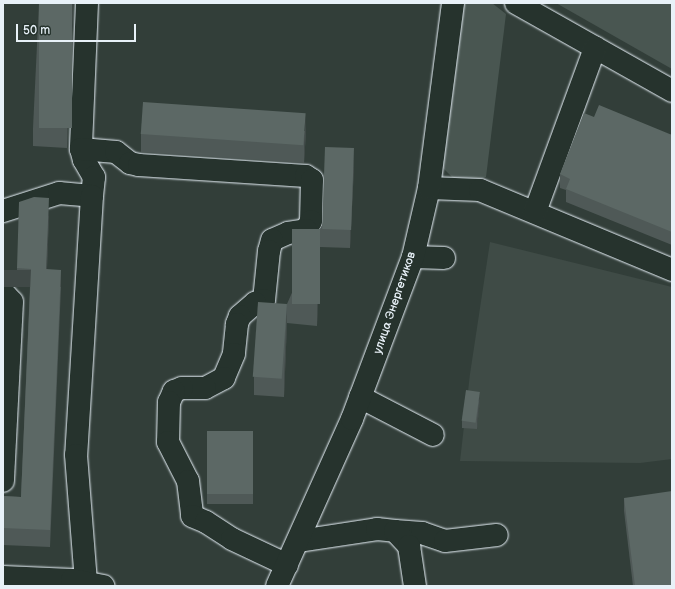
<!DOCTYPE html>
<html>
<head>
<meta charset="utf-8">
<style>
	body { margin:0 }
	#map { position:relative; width:675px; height:589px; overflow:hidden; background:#323e39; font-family:"Balsamiq Sans",sans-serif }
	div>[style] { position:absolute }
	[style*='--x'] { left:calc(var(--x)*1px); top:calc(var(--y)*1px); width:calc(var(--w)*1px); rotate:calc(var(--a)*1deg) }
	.built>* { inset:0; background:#3f4b46 }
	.green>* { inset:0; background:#495651 }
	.roads { filter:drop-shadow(0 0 1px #e8f1f8) drop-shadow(0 0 1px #e8f1f8) }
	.minor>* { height:22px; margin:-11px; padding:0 11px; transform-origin:11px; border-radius:11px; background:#26332d }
	.wall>* { inset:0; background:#4f5957; transform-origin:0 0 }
	.shaded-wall>* { inset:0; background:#404947; transform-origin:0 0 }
	.building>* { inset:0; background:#5c6865; transform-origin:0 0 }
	span { translate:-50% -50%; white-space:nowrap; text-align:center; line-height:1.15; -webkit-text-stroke:4px #26332d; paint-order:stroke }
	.street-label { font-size:12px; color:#e8f1f8 }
	.frame { position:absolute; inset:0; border:4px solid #e8f1f8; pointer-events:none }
	.scale { position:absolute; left:16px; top:24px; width:120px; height:18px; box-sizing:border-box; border:2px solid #e8f1f8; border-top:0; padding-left:5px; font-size:12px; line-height:14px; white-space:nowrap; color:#e8f1f8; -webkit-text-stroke:3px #26332d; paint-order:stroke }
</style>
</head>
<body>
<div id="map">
	<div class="built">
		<div style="clip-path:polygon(490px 242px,672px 287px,672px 459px,640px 463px,460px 461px,470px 374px)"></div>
	</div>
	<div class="green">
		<div style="clip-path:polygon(464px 3px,492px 3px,506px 14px,486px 177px,472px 181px,456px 181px,442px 167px)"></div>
		<div style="clip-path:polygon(556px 3px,672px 3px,672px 69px)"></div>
	</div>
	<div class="roads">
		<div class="minor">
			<div style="--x:87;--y:3;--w:146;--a:92.4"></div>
			<div style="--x:81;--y:149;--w:11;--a:75"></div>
			<div style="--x:84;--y:160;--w:20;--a:60"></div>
			<div style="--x:94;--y:177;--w:19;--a:96"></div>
			<div style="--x:516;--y:3;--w:179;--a:29.4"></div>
			<div style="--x:81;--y:149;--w:35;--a:5"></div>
			<div style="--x:116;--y:152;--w:18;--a:38"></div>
			<div style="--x:130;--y:163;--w:9;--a:13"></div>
			<div style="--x:139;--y:165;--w:167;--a:3.8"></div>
			<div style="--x:306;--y:176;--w:7;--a:34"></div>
			<div style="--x:312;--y:180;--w:41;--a:91.4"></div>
			<div style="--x:311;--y:221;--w:10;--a:119"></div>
			<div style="--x:306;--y:230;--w:18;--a:171"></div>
			<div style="--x:288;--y:233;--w:17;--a:156"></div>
			<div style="--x:272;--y:240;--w:11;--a:105"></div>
			<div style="--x:269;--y:251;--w:49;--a:95.8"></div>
			<div style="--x:264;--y:300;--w:9;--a:162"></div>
			<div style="--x:255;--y:303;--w:20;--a:139"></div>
			<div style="--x:240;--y:316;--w:9;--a:111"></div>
			<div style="--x:237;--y:324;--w:30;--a:96"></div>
			<div style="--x:234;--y:354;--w:26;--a:113"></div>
			<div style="--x:224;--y:378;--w:21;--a:152"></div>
			<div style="--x:205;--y:388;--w:23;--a:180"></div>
			<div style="--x:182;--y:388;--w:9;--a:159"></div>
			<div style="--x:174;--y:391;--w:12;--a:114"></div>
			<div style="--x:169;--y:402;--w:40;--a:91.4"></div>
			<div style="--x:168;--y:442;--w:44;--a:62.9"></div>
			<div style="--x:188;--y:481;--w:35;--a:83"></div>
			<div style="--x:192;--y:516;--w:15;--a:23"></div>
			<div style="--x:206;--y:522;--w:31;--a:33"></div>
			<div style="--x:232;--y:539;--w:61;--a:25.3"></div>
			<div style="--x:429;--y:188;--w:51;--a:2.2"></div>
			<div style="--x:480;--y:190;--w:208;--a:22.6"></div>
			<div style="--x:3;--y:211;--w:59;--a:-17.8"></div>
			<div style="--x:59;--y:193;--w:33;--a:5"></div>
			<div style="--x:92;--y:196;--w:259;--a:93.5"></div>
			<div style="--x:76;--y:455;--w:127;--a:85.5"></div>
			<div style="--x:535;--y:212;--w:175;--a:-69.9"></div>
			<div style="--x:413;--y:257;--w:31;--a:2"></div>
			<div style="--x:3;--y:292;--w:13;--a:48"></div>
			<div style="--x:12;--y:302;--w:179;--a:92.9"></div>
			<div style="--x:360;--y:397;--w:82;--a:27.5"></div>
			<div style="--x:395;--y:531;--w:27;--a:4"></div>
			<div style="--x:422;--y:533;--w:24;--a:19"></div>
			<div style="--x:445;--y:541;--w:52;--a:-6.6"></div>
			<div style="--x:299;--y:541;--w:79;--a:-8.7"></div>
			<div style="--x:377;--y:529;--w:18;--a:6"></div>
			<div style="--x:395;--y:531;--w:21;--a:47"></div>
			<div style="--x:409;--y:546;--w:40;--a:81.5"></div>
			<div style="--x:3;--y:577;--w:69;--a:2.5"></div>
			<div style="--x:72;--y:580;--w:32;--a:11"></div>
			<div style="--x:277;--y:586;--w:183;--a:-65.8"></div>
			<div style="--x:352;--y:419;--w:173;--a:-69.4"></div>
			<div style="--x:413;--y:257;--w:71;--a:-76.9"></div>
			<div style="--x:429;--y:188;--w:187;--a:-82.6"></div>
		</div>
	</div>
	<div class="wall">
		<div style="clip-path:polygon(39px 3px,73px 3px,67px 148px,33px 146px,33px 128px)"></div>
		<div style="clip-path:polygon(594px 117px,672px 135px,672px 245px,566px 202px,566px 190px,560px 188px,560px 174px)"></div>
		<div style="clip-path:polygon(306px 131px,304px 163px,141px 152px,141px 134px)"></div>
		<div style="clip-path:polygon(354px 167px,350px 248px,320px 247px,317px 326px,287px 323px,284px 397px,254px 395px,254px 377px,287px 304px,320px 229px)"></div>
		<div style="clip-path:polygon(49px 215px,47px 269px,61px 287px,50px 547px,3px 545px,3px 496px,21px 497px,30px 286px,17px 285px,17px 268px)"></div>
		<div style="clip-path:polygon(480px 399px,477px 429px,462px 428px,462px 421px)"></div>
		<div style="left:207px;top:431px;width:46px;height:73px"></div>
		<div style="clip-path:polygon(624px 498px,672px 586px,633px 586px,624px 511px)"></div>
	</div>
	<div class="shaded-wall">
		<div style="clip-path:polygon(72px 3px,73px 3px,67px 148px,67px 130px)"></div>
		<div style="clip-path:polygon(306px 113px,306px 131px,304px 163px,304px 145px)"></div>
		<div style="clip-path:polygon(354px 148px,354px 167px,350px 248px,350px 229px)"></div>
		<div style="clip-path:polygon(49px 198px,49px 215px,46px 286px,46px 269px)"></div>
		<div style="clip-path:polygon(320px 229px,320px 247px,317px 326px,317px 308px)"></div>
		<div style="left:61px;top:270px;width:17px;height:260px;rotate:90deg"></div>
		<div style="clip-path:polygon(287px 304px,287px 323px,284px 397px,284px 379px)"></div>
		<div style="clip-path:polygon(480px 392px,480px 399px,477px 429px,477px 422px)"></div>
	</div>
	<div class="building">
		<div style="left:39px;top:3px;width:33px;height:125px"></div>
		<div style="left:143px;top:102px;width:163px;height:32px;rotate:4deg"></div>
		<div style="clip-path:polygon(599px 105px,672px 135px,672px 232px,566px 189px,570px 179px,560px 174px,584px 113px,594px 117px)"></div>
		<div style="left:325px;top:147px;width:29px;height:82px;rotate:2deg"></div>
		<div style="clip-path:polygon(34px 197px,49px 198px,46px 269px,61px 270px,50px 530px,3px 528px,3px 496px,21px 497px,31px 269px,17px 268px,19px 202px)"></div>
		<div style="left:292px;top:229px;width:28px;height:75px"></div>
		<div style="left:258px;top:302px;width:29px;height:75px;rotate:4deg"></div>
		<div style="left:466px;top:390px;width:14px;height:31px;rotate:8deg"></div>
		<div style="left:207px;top:431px;width:46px;height:63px"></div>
		<div style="clip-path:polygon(672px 491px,672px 586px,635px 586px,624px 498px)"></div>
	</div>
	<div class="street-label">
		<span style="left:395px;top:303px;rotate:-71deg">улица Энергетиков</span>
	</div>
	<div class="frame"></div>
	<div class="scale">50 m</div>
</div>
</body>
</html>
